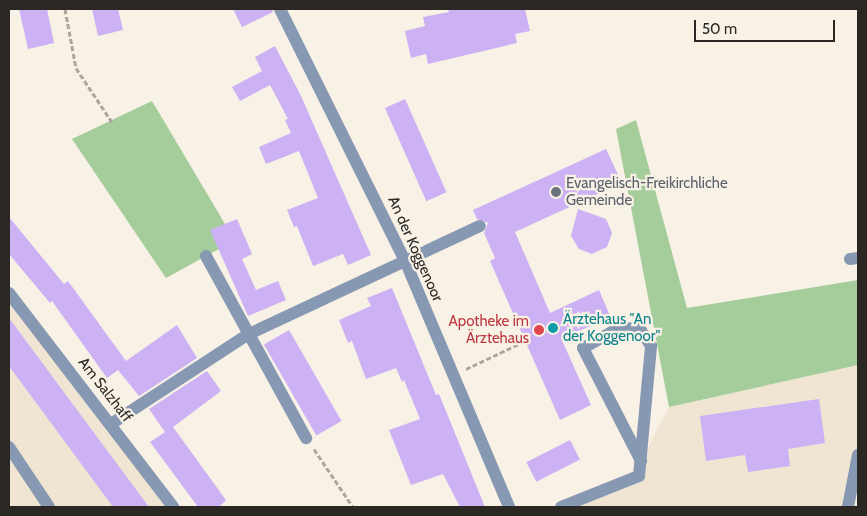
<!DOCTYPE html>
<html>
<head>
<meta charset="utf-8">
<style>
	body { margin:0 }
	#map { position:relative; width:867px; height:516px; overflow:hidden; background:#f8f1e5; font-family:Cabin,sans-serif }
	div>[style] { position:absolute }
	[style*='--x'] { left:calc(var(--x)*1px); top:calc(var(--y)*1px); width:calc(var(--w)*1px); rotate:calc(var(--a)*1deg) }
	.built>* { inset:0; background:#efe5d2 }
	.green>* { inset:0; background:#a4cd9b }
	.building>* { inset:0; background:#ccb1f5; transform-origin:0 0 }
	.path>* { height:3px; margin-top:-1.5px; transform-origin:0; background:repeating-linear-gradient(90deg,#aba59c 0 5px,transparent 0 7.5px) }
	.minor>* { height:12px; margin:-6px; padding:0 6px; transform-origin:6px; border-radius:6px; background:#8798b3 }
	.dots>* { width:14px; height:14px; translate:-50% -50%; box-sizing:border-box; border:2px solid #f8f1e5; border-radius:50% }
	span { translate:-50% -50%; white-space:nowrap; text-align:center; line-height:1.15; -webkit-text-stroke:4.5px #f8f1e5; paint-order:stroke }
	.worship-label { font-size:15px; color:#5b616d }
	.left { translate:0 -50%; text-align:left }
	.street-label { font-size:15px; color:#2b2824 }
	.culture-label { font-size:15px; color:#0d838f }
	.health-label { font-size:15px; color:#be3a42 }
	.right { translate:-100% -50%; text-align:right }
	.frame { position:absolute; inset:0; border:10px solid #2b2824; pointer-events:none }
	.scale { position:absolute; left:694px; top:20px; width:141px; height:22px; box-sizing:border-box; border:2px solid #2b2824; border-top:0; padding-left:6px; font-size:15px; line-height:18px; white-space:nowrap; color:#2b2824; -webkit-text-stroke:4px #f8f1e5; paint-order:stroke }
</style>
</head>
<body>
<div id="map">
	<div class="built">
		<div style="clip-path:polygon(9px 293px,173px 507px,9px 507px)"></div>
		<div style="clip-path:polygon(858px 365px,858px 455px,848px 507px,561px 507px,639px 476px,641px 461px,669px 407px)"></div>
	</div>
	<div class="green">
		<div style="clip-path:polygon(152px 101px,225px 224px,219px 249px,166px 278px,72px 139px)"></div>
		<div style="clip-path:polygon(636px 120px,687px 308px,858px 280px,858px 365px,669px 407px,616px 129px)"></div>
	</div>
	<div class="building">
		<div style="clip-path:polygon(19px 9px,47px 9px,54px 43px,28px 49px)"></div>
		<div style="clip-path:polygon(92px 9px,118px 9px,123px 30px,98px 36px)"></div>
		<div style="clip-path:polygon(233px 9px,272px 9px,273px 12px,242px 27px)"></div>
		<div style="clip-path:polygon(448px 9px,525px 9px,530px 31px,515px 34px,517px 43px,428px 64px,426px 54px,411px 58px,405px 31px,425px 26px,423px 17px,449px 12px)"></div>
		<div style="clip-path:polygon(275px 46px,301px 96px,371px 255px,348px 265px,343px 254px,313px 266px,297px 226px,294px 227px,287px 210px,318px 198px,299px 151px,266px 164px,259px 147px,291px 133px,285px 120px,288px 119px,270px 85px,240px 101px,232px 87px,262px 71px,255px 57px)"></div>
		<div style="left:405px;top:99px;width:102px;height:22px;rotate:66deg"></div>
		<div style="clip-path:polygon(606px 149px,622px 183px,515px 232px,550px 313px,599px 290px,611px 318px,561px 338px,591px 405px,560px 420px,490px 261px,495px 258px,484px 233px,488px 223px,477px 219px,473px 210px)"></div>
		<div style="clip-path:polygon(578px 209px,606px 219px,612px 233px,607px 247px,592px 254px,579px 249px,571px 236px)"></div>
		<div style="clip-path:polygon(9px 217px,64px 284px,68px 281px,126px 361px,177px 325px,197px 358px,139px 396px,118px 370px,107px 378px,52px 301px,50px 303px,9px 254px)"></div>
		<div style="clip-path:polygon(237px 219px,252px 254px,242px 259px,256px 290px,278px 281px,286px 300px,248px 316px,210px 230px)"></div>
		<div style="clip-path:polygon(392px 288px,436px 395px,439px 394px,485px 507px,460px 507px,443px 474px,411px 485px,389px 430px,420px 419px,404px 380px,402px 382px,396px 368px,366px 379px,352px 341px,348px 343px,339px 320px,371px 306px,367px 298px)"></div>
		<div style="clip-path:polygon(9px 318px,149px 507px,113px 507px,9px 366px)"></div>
		<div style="left:289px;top:330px;width:105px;height:29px;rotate:60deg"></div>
		<div style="clip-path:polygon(207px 371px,221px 391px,173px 427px,226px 500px,219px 507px,198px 507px,150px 442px,165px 432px,149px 409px)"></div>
		<div style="clip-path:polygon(819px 399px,825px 443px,788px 449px,790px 466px,748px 472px,745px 455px,706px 461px,700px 416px)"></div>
		<div style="left:570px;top:440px;width:22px;height:49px;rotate:63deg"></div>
	</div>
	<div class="path">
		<div style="--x:65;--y:9;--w:60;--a:79.4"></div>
		<div style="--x:76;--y:68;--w:65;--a:56.3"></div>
		<div style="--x:466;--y:369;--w:65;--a:-25.4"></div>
		<div style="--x:314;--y:449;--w:70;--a:56.1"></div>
	</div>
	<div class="minor">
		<div style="--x:280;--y:9;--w:284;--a:63.6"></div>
		<div style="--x:406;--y:263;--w:265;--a:67.1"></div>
		<div style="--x:206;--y:256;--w:208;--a:61.2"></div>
		<div style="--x:850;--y:259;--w:8;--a:-7"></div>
		<div style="--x:9;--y:293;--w:270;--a:52.5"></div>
		<div style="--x:111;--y:424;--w:163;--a:-33.2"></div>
		<div style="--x:247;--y:335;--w:257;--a:-25.1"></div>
		<div style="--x:9;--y:447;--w:72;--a:56.3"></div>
		<div style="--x:561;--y:507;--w:84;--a:-21.7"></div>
		<div style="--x:639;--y:476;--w:131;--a:-84.7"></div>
		<div style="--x:651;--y:346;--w:20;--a:-123"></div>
		<div style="--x:640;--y:329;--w:21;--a:-177"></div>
		<div style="--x:619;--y:328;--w:41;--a:150.9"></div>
		<div style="--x:583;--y:348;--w:127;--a:62.8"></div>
		<div style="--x:848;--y:507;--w:53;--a:-79.1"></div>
	</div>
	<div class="dots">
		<div style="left:556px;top:192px;background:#6b7280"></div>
		<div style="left:553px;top:328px;background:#0f9aa8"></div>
		<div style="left:539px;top:330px;background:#e0444e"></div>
	</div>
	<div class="worship-label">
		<span class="left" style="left:566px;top:192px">Evangelisch-Freikirchliche<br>Gemeinde</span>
	</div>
	<div class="street-label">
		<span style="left:415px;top:249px;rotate:66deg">An der Koggenoor</span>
		<span style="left:105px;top:390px;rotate:52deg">Am Salzhaff</span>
	</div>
	<div class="culture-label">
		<span class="left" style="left:563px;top:328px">Ärztehaus "An<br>der Koggenoor"</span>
	</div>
	<div class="health-label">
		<span class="right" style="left:529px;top:330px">Apotheke im<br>Ärztehaus</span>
	</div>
	<div class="frame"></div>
	<div class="scale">50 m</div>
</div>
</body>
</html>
